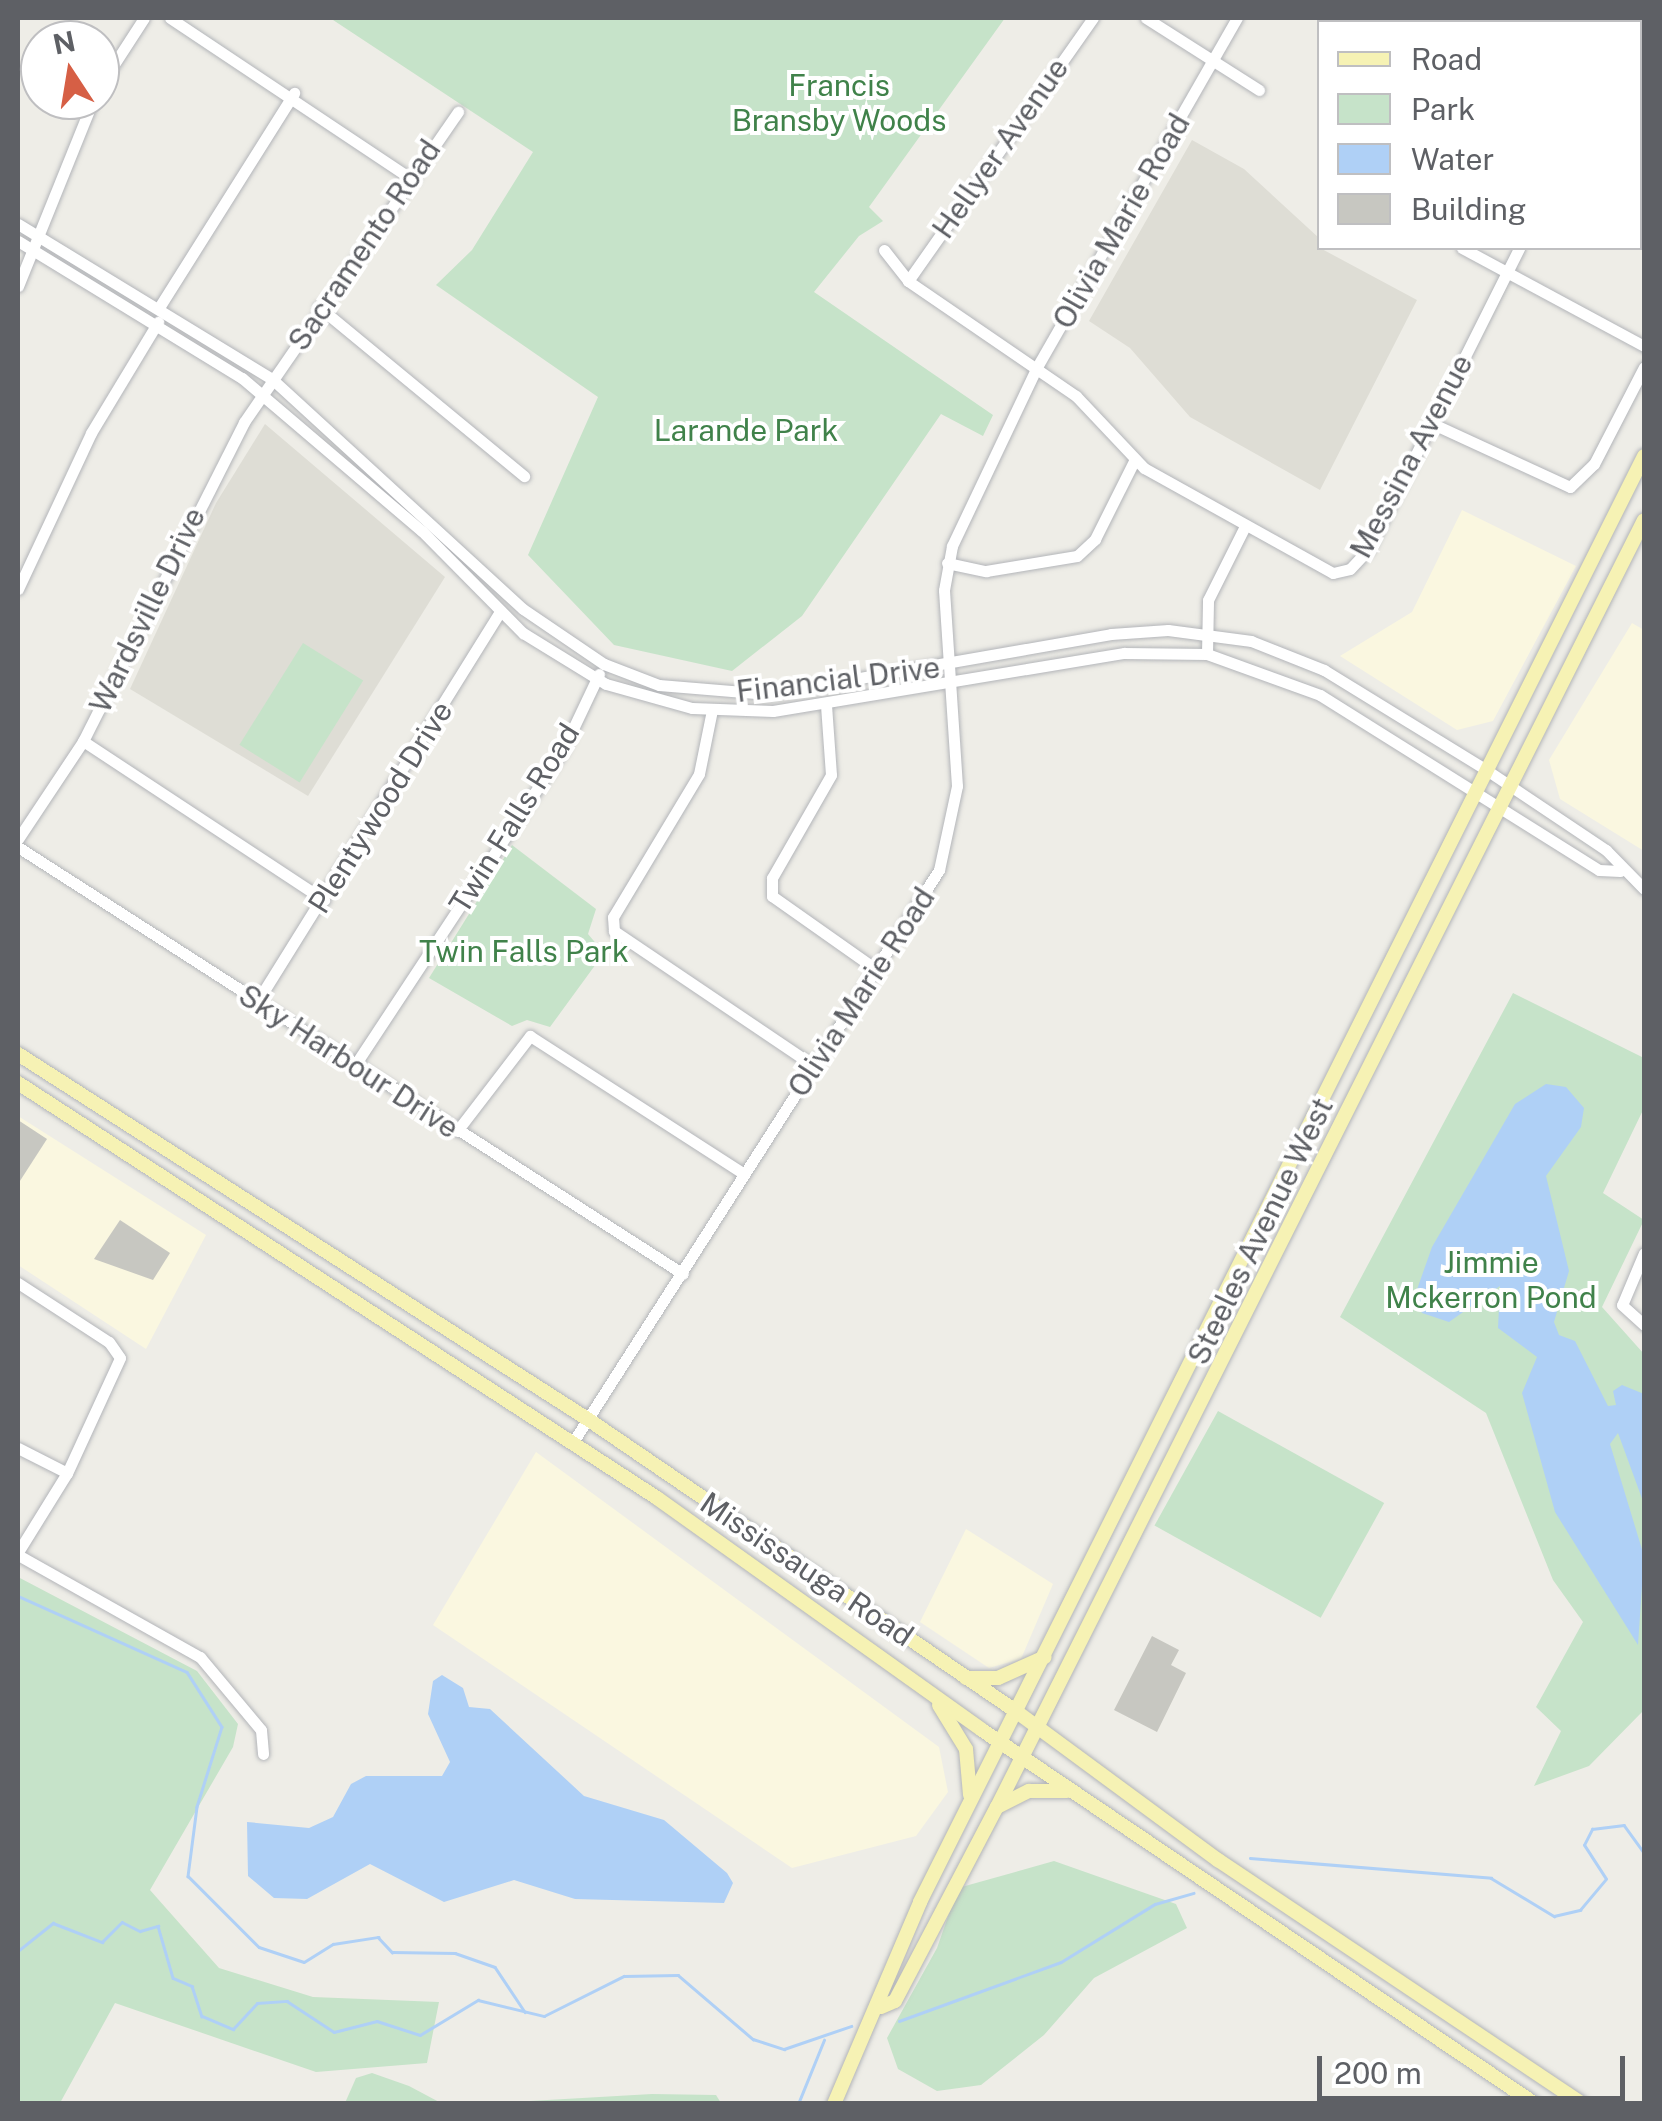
<!DOCTYPE html>
<html>
<head>
<meta charset="utf-8">
<style>
	body { margin:0 }
	#map { position:relative; width:1662px; height:2121px; overflow:hidden; background:#eeede7; font-family:"Public Sans",sans-serif }
	div>[style] { position:absolute }
	[style*='--x'] { left:calc(var(--x)*1px); top:calc(var(--y)*1px); width:calc(var(--w)*1px); rotate:calc(var(--a)*1deg) }
	.commercial>* { inset:0; background:#faf7e0 }
	.education>* { inset:0; background:#deddd5 }
	.green>* { inset:0; background:#c6e3c9; transform-origin:0 0 }
	.water>* { inset:0; background:#afd0f6 }
	.stream>* { height:2.5px; margin:-1.25px; padding:0 1.25px; transform-origin:1.25px; border-radius:1.25px; background:#afd0f6 }
	.building>* { inset:0; background:#c7c7c1 }
	.roads { filter:drop-shadow(0 0 2px #b3b5b9) drop-shadow(0 0 2px #b3b5b9) }
	.minor>* { height:11px; margin:-5.5px; padding:0 5.5px; transform-origin:5.5px; border-radius:5.5px; background:#fff }
	.major>* { height:14px; margin:-7px; padding:0 7px; transform-origin:7px; border-radius:7px; background:#f6f2b4 }
	span { translate:-50% -50%; white-space:nowrap; text-align:center; line-height:1.15; -webkit-text-stroke:8px #fff; paint-order:stroke }
	.park-label { font-size:30px; color:#40824a }
	.street-label { font-size:30px; color:#5e6065 }
	.frame { position:absolute; inset:0; border:20px solid #5e6065; pointer-events:none }
	.legend { position:absolute; left:1317px; top:20px; width:325px; height:230px; box-sizing:border-box; background:#fff; border:2px solid #bfbfc1; margin:0; padding:12px 18px; list-style:none; font-size:30px; color:#5e6065 }
	.legend li { display:flex; align-items:center; gap:20px; height:50px }
	.legend b { width:50px; border:2px solid #bfbfc1 }
	.north { position:absolute; left:20px; top:20px; width:100px; height:100px; box-sizing:border-box; background:#fff; border:2px solid #bfbfc1; border-radius:50%; rotate:348deg; font-size:28px; font-weight:700; line-height:40px; text-align:center; color:#5e6065 }
	.north::after { content:''; display:block; margin:auto; width:35px; height:45px; background:#d65f45; clip-path:polygon(50% 0,100% 100%,50% 72%,0 100%) }
	.scale { position:absolute; left:1317px; top:2056px; width:308px; height:45px; box-sizing:border-box; border:5px solid #5e6065; border-top:0; padding-left:12px; font-size:30px; line-height:35px; white-space:nowrap; color:#5e6065; -webkit-text-stroke:8px #fff; paint-order:stroke }
</style>
</head>
<body>
<div id="map">
	<div class="commercial">
		<div style="clip-path:polygon(1462px 510px,1576px 566px,1493px 721px,1457px 730px,1340px 656px,1412px 612px)"></div>
		<div style="clip-path:polygon(1632px 623px,1644px 630px,1644px 851px,1560px 799px,1549px 760px)"></div>
		<div style="clip-path:polygon(18px 1116px,206px 1235px,146px 1349px,18px 1265px)"></div>
		<div style="clip-path:polygon(536px 1452px,939px 1747px,948px 1792px,916px 1836px,792px 1868px,433px 1625px)"></div>
		<div style="clip-path:polygon(966px 1529px,1053px 1584px,1021px 1659px,989px 1668px,920px 1622px)"></div>
	</div>
	<div class="education">
		<div style="clip-path:polygon(1192px 140px,1244px 169px,1319px 238px,1320px 248px,1417px 300px,1320px 490px,1190px 417px,1130px 348px,1089px 321px)"></div>
		<div style="clip-path:polygon(265px 424px,445px 577px,308px 796px,130px 689px,216px 503px)"></div>
	</div>
	<div class="green">
		<div style="clip-path:polygon(330px 18px,1005px 18px,869px 207px,883px 221px,859px 236px,814px 292px,993px 415px,983px 436px,941px 414px,802px 616px,732px 671px,614px 645px,528px 555px,598px 397px,436px 285px,472px 250px,533px 152px)"></div>
		<div style="left:303px;top:643px;width:71px;height:120px;rotate:32deg"></div>
		<div style="clip-path:polygon(512px 845px,596px 909px,588px 934px,604px 953px,550px 1027px,527px 1020px,512px 1026px,429px 978px)"></div>
		<div style="clip-path:polygon(1513px 993px,1644px 1058px,1644px 1108px,1603px 1193px,1644px 1220px,1602px 1307px,1644px 1354px,1644px 1710px,1589px 1766px,1534px 1786px,1561px 1731px,1536px 1707px,1583px 1622px,1553px 1580px,1486px 1413px,1340px 1317px)"></div>
		<div style="left:1218px;top:1411px;width:190px;height:131px;rotate:29deg"></div>
		<div style="clip-path:polygon(18px 1577px,197px 1671px,238px 1724px,233px 1747px,150px 1890px,219px 1968px,313px 1997px,439px 2002px,427px 2063px,316px 2072px,115px 2003px,60px 2103px,18px 2103px)"></div>
		<div style="clip-path:polygon(1054px 1861px,1176px 1904px,1187px 1928px,1094px 1978px,1044px 2035px,981px 2085px,937px 2091px,898px 2069px,887px 2038px,937px 1948px,958px 1888px)"></div>
		<div style="clip-path:polygon(372px 2073px,409px 2086px,441px 2103px,345px 2103px,356px 2078px)"></div>
		<div style="clip-path:polygon(652px 2094px,716px 2095px,721px 2103px,495px 2103px)"></div>
	</div>
	<div class="water">
		<div style="clip-path:polygon(1546px 1084px,1566px 1087px,1584px 1108px,1581px 1127px,1546px 1176px,1569px 1271px,1554px 1322px,1559px 1335px,1575px 1341px,1608px 1406px,1616px 1405px,1613px 1391px,1622px 1385px,1644px 1394px,1644px 1504px,1618px 1433px,1610px 1444px,1644px 1556px,1638px 1645px,1555px 1512px,1522px 1393px,1537px 1357px,1498px 1328px,1500px 1286px,1449px 1322px,1422px 1313px,1414px 1298px,1432px 1247px,1515px 1104px)"></div>
		<div style="clip-path:polygon(442px 1675px,463px 1688px,469px 1707px,490px 1709px,584px 1796px,664px 1820px,727px 1873px,733px 1883px,724px 1903px,575px 1899px,514px 1880px,444px 1902px,370px 1864px,307px 1899px,274px 1898px,248px 1876px,247px 1822px,309px 1828px,333px 1817px,351px 1784px,366px 1776px,442px 1776px,450px 1762px,428px 1714px,433px 1681px)"></div>
	</div>
	<div class="stream">
		<div style="--x:18;--y:1596;--w:185;--a:24.2"></div>
		<div style="--x:187;--y:1672;--w:65;--a:57.5"></div>
		<div style="--x:222;--y:1727;--w:84;--a:107.4"></div>
		<div style="--x:197;--y:1807;--w:70;--a:97.4"></div>
		<div style="--x:188;--y:1876;--w:100;--a:45"></div>
		<div style="--x:259;--y:1947;--w:47;--a:18.4"></div>
		<div style="--x:304;--y:1962;--w:34;--a:-32"></div>
		<div style="--x:333;--y:1944;--w:46;--a:-8.8"></div>
		<div style="--x:378;--y:1937;--w:21;--a:47"></div>
		<div style="--x:392;--y:1952;--w:63;--a:0.9"></div>
		<div style="--x:455;--y:1953;--w:42;--a:19.3"></div>
		<div style="--x:495;--y:1967;--w:54;--a:56.3"></div>
		<div style="--x:1250;--y:1858;--w:242;--a:4.7"></div>
		<div style="--x:1491;--y:1878;--w:74;--a:31.1"></div>
		<div style="--x:1554;--y:1916;--w:27;--a:-13"></div>
		<div style="--x:1580;--y:1910;--w:40;--a:-50"></div>
		<div style="--x:1606;--y:1879;--w:40;--a:-122.9"></div>
		<div style="--x:1584;--y:1845;--w:18;--a:-63"></div>
		<div style="--x:1592;--y:1829;--w:32;--a:-7"></div>
		<div style="--x:1624;--y:1825;--w:34;--a:54"></div>
		<div style="--x:18;--y:1951;--w:45;--a:-38.7"></div>
		<div style="--x:53;--y:1923;--w:53;--a:21.2"></div>
		<div style="--x:102;--y:1942;--w:28;--a:-45"></div>
		<div style="--x:122;--y:1922;--w:20;--a:27"></div>
		<div style="--x:140;--y:1931;--w:19;--a:-16"></div>
		<div style="--x:158;--y:1926;--w:54;--a:73.9"></div>
		<div style="--x:173;--y:1978;--w:21;--a:23"></div>
		<div style="--x:192;--y:1986;--w:32;--a:72"></div>
		<div style="--x:202;--y:2016;--w:34;--a:23"></div>
		<div style="--x:233;--y:2029;--w:35;--a:-47"></div>
		<div style="--x:257;--y:2003;--w:30;--a:-4"></div>
		<div style="--x:287;--y:2001;--w:56;--a:33.4"></div>
		<div style="--x:334;--y:2032;--w:44;--a:-14.3"></div>
		<div style="--x:377;--y:2021;--w:45;--a:18"></div>
		<div style="--x:420;--y:2035;--w:68;--a:-31.1"></div>
		<div style="--x:478;--y:2000;--w:68;--a:13.6"></div>
		<div style="--x:544;--y:2016;--w:89;--a:-26.6"></div>
		<div style="--x:624;--y:1976;--w:54;--a:-1.1"></div>
		<div style="--x:678;--y:1975;--w:99;--a:40.5"></div>
		<div style="--x:753;--y:2039;--w:33;--a:18"></div>
		<div style="--x:784;--y:2049;--w:71;--a:-18.9"></div>
		<div style="--x:899;--y:2021;--w:172;--a:-20"></div>
		<div style="--x:1061;--y:1962;--w:110;--a:-31.7"></div>
		<div style="--x:1155;--y:1904;--w:40;--a:-16"></div>
		<div style="--x:798;--y:2104;--w:69;--a:-67.9"></div>
	</div>
	<div class="building">
		<div style="clip-path:polygon(18px 1120px,47px 1139px,18px 1184px)"></div>
		<div style="clip-path:polygon(120px 1220px,170px 1253px,153px 1280px,94px 1259px)"></div>
		<div style="clip-path:polygon(1152px 1636px,1179px 1650px,1171px 1665px,1186px 1673px,1157px 1732px,1114px 1710px)"></div>
	</div>
	<div class="roads">
		<div class="minor">
			<div style="--x:170;--y:18;--w:292;--a:33.7"></div>
			<div style="--x:1146;--y:18;--w:134;--a:32.5"></div>
			<div style="--x:1392;--y:22;--w:4;--a:-76"></div>
			<div style="--x:100;--y:86;--w:81;--a:-57.1"></div>
			<div style="--x:18;--y:224;--w:298;--a:31.4"></div>
			<div style="--x:272;--y:379;--w:340;--a:42.5"></div>
			<div style="--x:523;--y:609;--w:98;--a:34.2"></div>
			<div style="--x:604;--y:664;--w:59;--a:20.9"></div>
			<div style="--x:659;--y:685;--w:109;--a:4.7"></div>
			<div style="--x:768;--y:694;--w:348;--a:-9.9"></div>
			<div style="--x:1111;--y:634;--w:57;--a:-4"></div>
			<div style="--x:1168;--y:630;--w:84;--a:7.5"></div>
			<div style="--x:1251;--y:641;--w:79;--a:21.7"></div>
			<div style="--x:1324;--y:670;--w:189;--a:31.6"></div>
			<div style="--x:1485;--y:769;--w:146;--a:33.8"></div>
			<div style="--x:1606;--y:850;--w:54;--a:45.7"></div>
			<div style="--x:18;--y:241;--w:263;--a:31.5"></div>
			<div style="--x:242;--y:378;--w:236;--a:40.4"></div>
			<div style="--x:422;--y:531;--w:144;--a:45.3"></div>
			<div style="--x:523;--y:633;--w:97;--a:31.6"></div>
			<div style="--x:606;--y:684;--w:89;--a:15.6"></div>
			<div style="--x:692;--y:708;--w:81;--a:2.1"></div>
			<div style="--x:773;--y:711;--w:356;--a:-9.4"></div>
			<div style="--x:1124;--y:653;--w:83;--a:0.7"></div>
			<div style="--x:1207;--y:654;--w:120;--a:19.9"></div>
			<div style="--x:1320;--y:695;--w:329;--a:32.1"></div>
			<div style="--x:1599;--y:870;--w:21;--a:3"></div>
			<div style="--x:1462;--y:248;--w:207;--a:28.3"></div>
			<div style="--x:884;--y:250;--w:39;--a:52"></div>
			<div style="--x:908;--y:281;--w:204;--a:34.4"></div>
			<div style="--x:1076;--y:396;--w:99;--a:46.6"></div>
			<div style="--x:1144;--y:468;--w:216;--a:29.1"></div>
			<div style="--x:1333;--y:573;--w:17;--a:-13"></div>
			<div style="--x:1350;--y:569;--w:26;--a:-47"></div>
			<div style="--x:1368;--y:550;--w:338;--a:-63.4"></div>
			<div style="--x:908;--y:281;--w:322;--a:-54.9"></div>
			<div style="--x:18;--y:286;--w:201;--a:-68"></div>
			<div style="--x:160;--y:306;--w:252;--a:-57.8"></div>
			<div style="--x:319;--y:307;--w:266;--a:39.5"></div>
			<div style="--x:1431;--y:423;--w:153;--a:24.7"></div>
			<div style="--x:1570;--y:487;--w:33;--a:-44"></div>
			<div style="--x:1594;--y:464;--w:109;--a:-62.7"></div>
			<div style="--x:947;--y:563;--w:40;--a:12"></div>
			<div style="--x:986;--y:571;--w:92;--a:-9.4"></div>
			<div style="--x:1077;--y:556;--w:25;--a:-43"></div>
			<div style="--x:1095;--y:539;--w:89;--a:-63.4"></div>
			<div style="--x:18;--y:589;--w:172;--a:-64.9"></div>
			<div style="--x:91;--y:433;--w:130;--a:-58.9"></div>
			<div style="--x:1207;--y:654;--w:54;--a:-88.9"></div>
			<div style="--x:1208;--y:600;--w:80;--a:-63.4"></div>
			<div style="--x:826;--y:705;--w:70;--a:85.9"></div>
			<div style="--x:831;--y:775;--w:119;--a:119.8"></div>
			<div style="--x:772;--y:878;--w:18;--a:90"></div>
			<div style="--x:772;--y:896;--w:128;--a:35.2"></div>
			<div style="--x:712;--y:710;--w:65;--a:101.5"></div>
			<div style="--x:699;--y:774;--w:167;--a:121"></div>
			<div style="--x:613;--y:917;--w:14;--a:86"></div>
			<div style="--x:614;--y:931;--w:241;--a:34"></div>
			<div style="--x:83;--y:741;--w:289;--a:33.4"></div>
			<div style="--x:18;--y:839;--w:118;--a:-56.4"></div>
			<div style="--x:83;--y:741;--w:357;--a:-63.2"></div>
			<div style="--x:244;--y:422;--w:377;--a:-55.4"></div>
			<div style="--x:18;--y:847;--w:790;--a:32.7"></div>
			<div style="--x:257;--y:1002;--w:460;--a:-58.1"></div>
			<div style="--x:353;--y:1068;--w:381;--a:-56.6"></div>
			<div style="--x:563;--y:750;--w:84;--a:-64.7"></div>
			<div style="--x:457;--y:1131;--w:120;--a:-52.5"></div>
			<div style="--x:530;--y:1036;--w:255;--a:32.8"></div>
			<div style="--x:1644;--y:1253;--w:56;--a:112.9"></div>
			<div style="--x:1622;--y:1305;--w:30;--a:42"></div>
			<div style="--x:18;--y:1283;--w:108;--a:33"></div>
			<div style="--x:109;--y:1342;--w:19;--a:55"></div>
			<div style="--x:120;--y:1358;--w:127;--a:114.7"></div>
			<div style="--x:67;--y:1473;--w:93;--a:121.8"></div>
			<div style="--x:573;--y:1442;--w:679;--a:-57.39"></div>
			<div style="--x:939;--y:870;--w:86;--a:-77.9"></div>
			<div style="--x:957;--y:786;--w:196;--a:-93.8"></div>
			<div style="--x:944;--y:590;--w:45;--a:-79.7"></div>
			<div style="--x:952;--y:546;--w:198;--a:-64.6"></div>
			<div style="--x:1037;--y:367;--w:402;--a:-60.2"></div>
			<div style="--x:18;--y:1448;--w:55;--a:27"></div>
			<div style="--x:18;--y:1555;--w:209;--a:29.3"></div>
			<div style="--x:200;--y:1657;--w:95;--a:50.1"></div>
			<div style="--x:261;--y:1730;--w:24;--a:85"></div>
		</div>
		<div class="major">
			<div style="--x:18;--y:1054;--w:678;--a:32.66"></div>
			<div style="--x:589;--y:1420;--w:518;--a:34.3"></div>
			<div style="--x:1017;--y:1712;--w:250;--a:36.4"></div>
			<div style="--x:1218;--y:1860;--w:439;--a:33.8"></div>
			<div style="--x:18;--y:1083;--w:762;--a:33"></div>
			<div style="--x:657;--y:1498;--w:399;--a:35.5"></div>
			<div style="--x:982;--y:1730;--w:668;--a:34.07"></div>
			<div style="--x:966;--y:1678;--w:32;--a:0"></div>
			<div style="--x:998;--y:1678;--w:51;--a:-24.1"></div>
			<div style="--x:939;--y:1705;--w:52;--a:58.5"></div>
			<div style="--x:966;--y:1749;--w:46;--a:85"></div>
			<div style="--x:997;--y:1807;--w:36;--a:-27"></div>
			<div style="--x:1029;--y:1791;--w:38;--a:0"></div>
			<div style="--x:881;--y:2007;--w:15;--a:-23"></div>
			<div style="--x:895;--y:2001;--w:219;--a:-62.3"></div>
			<div style="--x:997;--y:1807;--w:1440;--a:-63.31"></div>
			<div style="--x:834;--y:2104;--w:220;--a:-66.9"></div>
			<div style="--x:920;--y:1902;--w:1617;--a:-63.4"></div>
		</div>
	</div>
	<div class="park-label">
		<span style="left:839px;top:102px">Francis<br>Bransby Woods</span>
		<span style="left:746px;top:430px">Larande Park</span>
		<span style="left:524px;top:951px">Twin Falls Park</span>
		<span style="left:1491px;top:1279px">Jimmie<br>Mckerron Pond</span>
	</div>
	<div class="street-label">
		<span style="left:1000px;top:148px;rotate:-55deg">Hellyer Avenue</span>
		<span style="left:1121px;top:221px;rotate:-60deg">Olivia Marie Road</span>
		<span style="left:364px;top:245px;rotate:-56deg">Sacramento Road</span>
		<span style="left:1411px;top:456px;rotate:-62deg">Messina Avenue</span>
		<span style="left:147px;top:610px;rotate:-64deg">Wardsville Drive</span>
		<span style="left:838px;top:679px;rotate:-7deg">Financial Drive</span>
		<span style="left:380px;top:807px;rotate:-58deg">Plentywood Drive</span>
		<span style="left:514px;top:818px;rotate:-58deg">Twin Falls Road</span>
		<span style="left:861px;top:992px;rotate:-57deg">Olivia Marie Road</span>
		<span style="left:349px;top:1061px;rotate:33deg">Sky Harbour Drive</span>
		<span style="left:1260px;top:1231px;rotate:-64deg">Steeles Avenue West</span>
		<span style="left:807px;top:1569px;rotate:34deg">Mississauga Road</span>
	</div>
	<div class="frame"></div>
	<ul class="legend">
	<li><b style="height:12px;background:#f6f2b4"></b>Road</li>
	<li><b style="height:28px;background:#c6e3c9"></b>Park</li>
	<li><b style="height:28px;background:#afd0f6"></b>Water</li>
	<li><b style="height:28px;background:#c7c7c1"></b>Building</li>
	</ul>
	<div class="north">N</div>
	<div class="scale">200 m</div>
</div>
</body>
</html>
